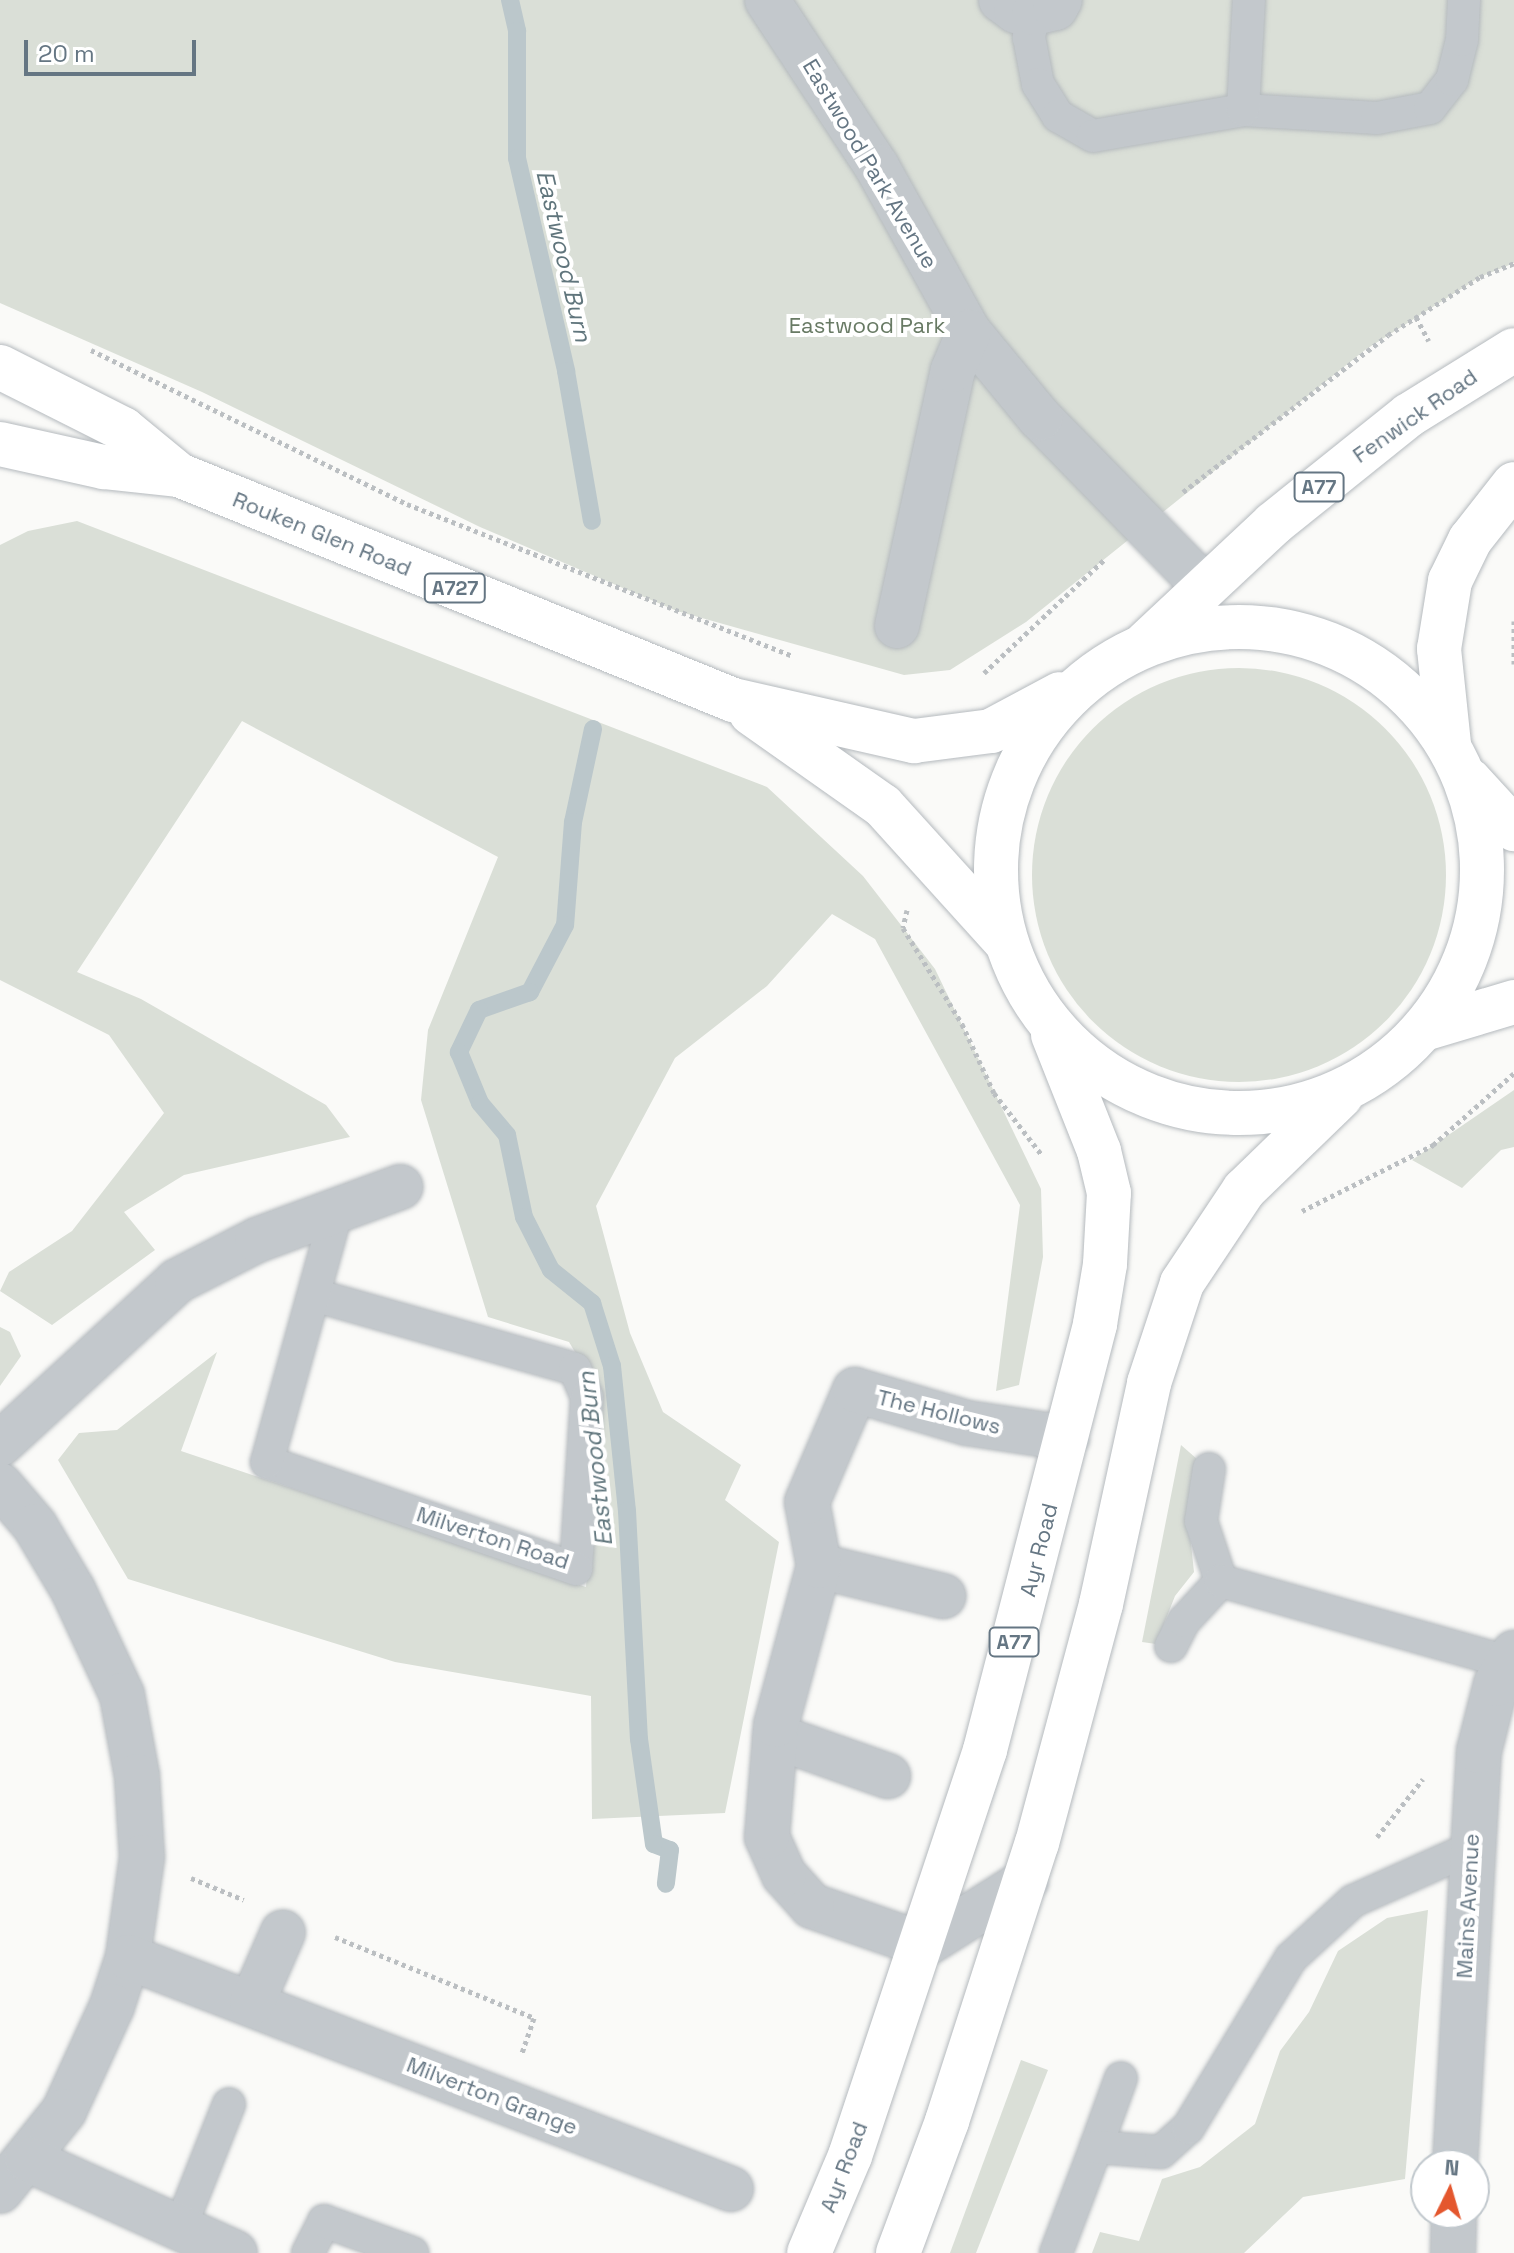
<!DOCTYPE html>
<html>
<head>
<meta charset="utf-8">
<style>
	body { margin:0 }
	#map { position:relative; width:1514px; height:2253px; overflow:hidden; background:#fafaf8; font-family:"Space Grotesk",sans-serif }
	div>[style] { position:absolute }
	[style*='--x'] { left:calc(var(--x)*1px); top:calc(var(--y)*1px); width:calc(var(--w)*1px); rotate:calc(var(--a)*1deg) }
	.green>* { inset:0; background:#dadfd7 }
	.round { border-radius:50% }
	.stream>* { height:18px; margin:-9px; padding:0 9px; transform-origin:9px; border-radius:9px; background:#bbc7cb }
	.path>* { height:5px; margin-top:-2.5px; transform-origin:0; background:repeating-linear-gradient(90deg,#bbbfc2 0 4px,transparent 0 8px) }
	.roads { filter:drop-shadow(0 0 2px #b5babe) drop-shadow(0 0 2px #b5babe) }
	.service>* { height:32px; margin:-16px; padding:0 16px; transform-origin:16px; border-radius:16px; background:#c3c8cc }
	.pedestrian>* { height:44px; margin:-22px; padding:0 22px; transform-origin:22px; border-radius:22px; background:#c3c8cc }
	.minor>* { height:44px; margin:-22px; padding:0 22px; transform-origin:22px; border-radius:22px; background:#c3c8cc }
	.primary>* { height:44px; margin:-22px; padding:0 22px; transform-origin:22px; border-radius:22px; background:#fff }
	.primary>.ring { margin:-22px; padding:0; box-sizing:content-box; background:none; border:44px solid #fff; border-radius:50% }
	span { translate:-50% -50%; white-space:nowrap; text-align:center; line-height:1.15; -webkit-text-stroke:8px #fff; paint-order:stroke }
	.shield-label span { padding:2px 6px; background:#fff; border:2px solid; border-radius:6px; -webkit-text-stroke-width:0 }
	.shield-label { font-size:20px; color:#657683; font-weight:700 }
	.street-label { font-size:22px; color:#657683 }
	.park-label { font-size:22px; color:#687a64 }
	.water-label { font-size:24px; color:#60757c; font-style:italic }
	.north { position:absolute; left:1410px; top:2149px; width:80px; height:80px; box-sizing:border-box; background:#fff; border:2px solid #c1c8cd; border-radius:50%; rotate:5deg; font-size:22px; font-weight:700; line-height:32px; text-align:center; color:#657683 }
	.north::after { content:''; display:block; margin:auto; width:28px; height:36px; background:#e4572e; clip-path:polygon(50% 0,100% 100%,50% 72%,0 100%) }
	.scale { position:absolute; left:24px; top:40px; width:172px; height:36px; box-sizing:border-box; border:4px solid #657683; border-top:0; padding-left:10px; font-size:24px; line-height:28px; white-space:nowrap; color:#657683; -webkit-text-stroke:6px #fff; paint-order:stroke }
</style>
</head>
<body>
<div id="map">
	<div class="green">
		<div style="clip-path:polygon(0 0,1514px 0,1514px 263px,1480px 277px,1365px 350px,1026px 622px,950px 670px,904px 675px,677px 611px,480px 527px,202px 392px,0 303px)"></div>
		<div style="clip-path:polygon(77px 521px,767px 787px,863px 876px,935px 969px,1041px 1189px,1043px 1257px,1019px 1385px,996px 1391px,1020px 1205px,875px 939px,832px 914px,767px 986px,675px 1058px,596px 1206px,630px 1333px,663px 1412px,741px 1465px,725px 1500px,779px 1542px,725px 1813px,592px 1819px,591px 1696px,395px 1662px,128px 1579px,58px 1460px,79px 1433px,117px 1430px,217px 1352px,181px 1451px,586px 1587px,601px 1396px,569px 1342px,488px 1317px,421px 1100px,428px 1030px,498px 857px,242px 721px,77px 972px,141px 999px,326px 1105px,350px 1137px,184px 1175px,124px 1212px,155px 1250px,52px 1325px,0 1291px,9px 1272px,72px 1231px,164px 1113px,109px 1035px,0 980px,0 545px,28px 531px)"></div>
		<div class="round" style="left:1032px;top:668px;width:414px;height:414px"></div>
		<div style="clip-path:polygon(1514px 1090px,1514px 1147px,1501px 1150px,1462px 1188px,1412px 1160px)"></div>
		<div style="clip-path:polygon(0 1327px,10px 1332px,21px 1356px,0 1386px)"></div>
		<div style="clip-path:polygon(1181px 1445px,1197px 1459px,1187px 1507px,1194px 1572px,1175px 1596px,1156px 1644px,1142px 1642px)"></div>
		<div style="clip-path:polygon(1428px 1910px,1405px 2179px,1303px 2197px,1244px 2253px,1092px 2253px,1100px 2232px,1139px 2241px,1162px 2179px,1200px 2167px,1255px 2124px,1280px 2051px,1309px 2012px,1338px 1951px,1387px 1918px)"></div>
		<div style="clip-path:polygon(1021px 2060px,1048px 2070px,976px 2253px,950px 2253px)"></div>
	</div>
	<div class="stream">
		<div style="--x:510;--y:0;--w:32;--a:77"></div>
		<div style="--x:517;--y:31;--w:127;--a:90"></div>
		<div style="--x:517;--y:158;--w:219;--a:77"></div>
		<div style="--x:566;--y:371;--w:152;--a:80.2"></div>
		<div style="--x:593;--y:729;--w:95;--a:102.1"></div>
		<div style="--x:573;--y:822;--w:103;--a:94.4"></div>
		<div style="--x:565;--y:925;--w:76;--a:117.6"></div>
		<div style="--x:530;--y:992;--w:54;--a:160.6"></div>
		<div style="--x:479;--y:1010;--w:47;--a:115.5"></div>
		<div style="--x:459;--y:1052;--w:55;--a:67.6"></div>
		<div style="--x:480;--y:1103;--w:42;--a:49.8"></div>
		<div style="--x:507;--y:1135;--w:84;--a:78.3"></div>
		<div style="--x:524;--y:1217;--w:59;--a:63"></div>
		<div style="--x:551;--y:1270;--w:53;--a:38.8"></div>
		<div style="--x:592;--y:1303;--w:66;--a:72.4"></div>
		<div style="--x:612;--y:1366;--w:146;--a:84.1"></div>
		<div style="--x:627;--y:1511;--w:228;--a:87"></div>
		<div style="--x:639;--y:1739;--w:106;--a:81.9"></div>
		<div style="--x:654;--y:1844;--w:17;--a:21"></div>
		<div style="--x:670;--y:1850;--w:34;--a:97"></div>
	</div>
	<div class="path">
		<div style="--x:1416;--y:317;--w:27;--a:62"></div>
		<div style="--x:91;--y:350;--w:352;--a:26"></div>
		<div style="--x:407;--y:504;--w:414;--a:21.5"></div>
		<div style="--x:1183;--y:492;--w:258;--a:-37.4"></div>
		<div style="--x:1388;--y:335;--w:109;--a:-32.2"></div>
		<div style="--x:1480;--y:277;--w:37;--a:-22"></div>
		<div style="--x:1514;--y:621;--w:43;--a:90"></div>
		<div style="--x:984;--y:673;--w:166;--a:-43.3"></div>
		<div style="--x:907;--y:910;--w:18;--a:103"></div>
		<div style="--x:903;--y:928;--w:113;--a:58.4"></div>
		<div style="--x:962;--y:1024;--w:76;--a:65.1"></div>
		<div style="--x:994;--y:1093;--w:78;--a:52.3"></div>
		<div style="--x:1302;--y:1211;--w:147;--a:-26.7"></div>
		<div style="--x:1433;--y:1145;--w:108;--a:-41.6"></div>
		<div style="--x:1377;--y:1837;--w:74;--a:-51.6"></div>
		<div style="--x:191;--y:1878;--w:57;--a:22.5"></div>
		<div style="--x:335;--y:1937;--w:215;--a:22.1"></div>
		<div style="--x:534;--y:2018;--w:39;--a:109"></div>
	</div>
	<div class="roads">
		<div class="service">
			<div style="--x:1034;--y:13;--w:25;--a:102"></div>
			<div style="--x:1029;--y:37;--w:48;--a:79.2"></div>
			<div style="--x:1038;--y:84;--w:38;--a:58"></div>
			<div style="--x:1058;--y:116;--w:40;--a:29.7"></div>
			<div style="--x:1093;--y:136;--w:152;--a:-9.8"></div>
			<div style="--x:1243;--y:110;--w:134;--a:3.4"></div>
			<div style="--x:1377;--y:118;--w:54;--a:-10.7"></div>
			<div style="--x:1430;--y:108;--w:36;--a:-52"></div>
			<div style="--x:1452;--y:80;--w:41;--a:-76"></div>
			<div style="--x:1462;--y:40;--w:40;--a:-87.1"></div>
			<div style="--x:1243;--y:110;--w:110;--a:-86.9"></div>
			<div style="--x:314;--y:1295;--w:271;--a:15.8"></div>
			<div style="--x:575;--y:1369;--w:30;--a:67"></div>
			<div style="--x:587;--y:1397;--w:172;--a:93.7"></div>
			<div style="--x:576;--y:1569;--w:327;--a:-160.9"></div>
			<div style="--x:267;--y:1462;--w:257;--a:-74.5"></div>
			<div style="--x:1209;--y:1469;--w:53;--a:98.7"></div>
			<div style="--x:1201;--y:1521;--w:63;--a:71.6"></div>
			<div style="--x:1171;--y:1646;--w:28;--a:-63"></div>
			<div style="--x:1184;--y:1621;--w:54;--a:-47.2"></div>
			<div style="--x:1221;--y:1581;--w:298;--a:15.8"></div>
			<div style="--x:1096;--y:2147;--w:73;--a:-70.1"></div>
			<div style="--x:180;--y:2228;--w:133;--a:-68.4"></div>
			<div style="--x:308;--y:2253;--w:36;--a:-63"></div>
			<div style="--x:324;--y:2221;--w:94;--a:20"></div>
			<div style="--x:1056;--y:2253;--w:113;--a:-69.3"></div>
			<div style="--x:1096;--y:2147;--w:65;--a:4.4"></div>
			<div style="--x:1161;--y:2152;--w:36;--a:-42"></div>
			<div style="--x:1188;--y:2128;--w:199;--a:-58.8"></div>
			<div style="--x:1291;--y:1958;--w:84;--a:-42.6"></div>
			<div style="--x:1353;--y:1901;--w:127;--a:-24.1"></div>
		</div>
		<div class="pedestrian">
			<div style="--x:1040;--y:418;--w:236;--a:45.7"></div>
		</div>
		<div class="minor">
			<div style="--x:767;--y:0;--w:200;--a:56.6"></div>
			<div style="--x:877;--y:167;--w:189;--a:60.9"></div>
			<div style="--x:969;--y:332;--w:112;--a:50.5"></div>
			<div style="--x:1001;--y:0;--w:19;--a:36"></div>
			<div style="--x:1016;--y:11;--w:18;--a:6"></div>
			<div style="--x:1034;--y:13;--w:22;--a:-13"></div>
			<div style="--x:1055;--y:8;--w:9;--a:-58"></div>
			<div style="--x:897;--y:626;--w:262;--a:-77.7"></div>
			<div style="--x:953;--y:370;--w:41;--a:-67.2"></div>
			<div style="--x:0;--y:1444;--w:241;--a:-42.6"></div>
			<div style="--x:177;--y:1281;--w:90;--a:-27.1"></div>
			<div style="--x:257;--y:1240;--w:153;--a:-20.3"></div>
			<div style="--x:0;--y:1485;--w:54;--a:49.5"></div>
			<div style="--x:35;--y:1526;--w:74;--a:59.3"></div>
			<div style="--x:73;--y:1590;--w:116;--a:65"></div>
			<div style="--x:122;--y:1695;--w:82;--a:79.5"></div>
			<div style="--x:137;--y:1776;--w:81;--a:86.5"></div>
			<div style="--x:142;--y:1857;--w:101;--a:98"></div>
			<div style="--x:128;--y:1957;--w:52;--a:108.1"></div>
			<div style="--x:112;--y:2006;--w:115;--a:114.6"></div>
			<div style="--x:64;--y:2111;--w:102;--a:128.7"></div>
			<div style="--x:819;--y:1566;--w:128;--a:13.6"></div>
			<div style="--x:775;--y:1736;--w:120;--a:19.5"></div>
			<div style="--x:1026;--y:1881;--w:120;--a:147.9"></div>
			<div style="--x:924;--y:1945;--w:119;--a:-160.8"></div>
			<div style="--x:812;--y:1906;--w:42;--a:-132.1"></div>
			<div style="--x:784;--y:1875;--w:42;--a:-114.1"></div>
			<div style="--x:767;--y:1837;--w:112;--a:-85.4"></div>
			<div style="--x:776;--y:1725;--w:165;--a:-74.9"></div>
			<div style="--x:819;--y:1566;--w:65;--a:-100.6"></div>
			<div style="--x:807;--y:1502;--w:122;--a:-66.8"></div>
			<div style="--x:855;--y:1390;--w:117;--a:16.4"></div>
			<div style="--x:967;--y:1423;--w:101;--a:8.5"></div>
			<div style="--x:128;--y:1957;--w:646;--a:21.04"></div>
			<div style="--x:252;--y:2003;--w:77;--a:-66.4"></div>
			<div style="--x:27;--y:2159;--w:228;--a:24.3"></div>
			<div style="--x:1455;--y:2165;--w:415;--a:-86.7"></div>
			<div style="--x:1479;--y:1751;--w:69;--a:-75.8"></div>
			<div style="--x:1496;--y:1684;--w:36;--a:-60"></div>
			<div style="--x:1453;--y:2253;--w:40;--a:-88.6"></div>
		</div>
		<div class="primary">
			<div style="--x:0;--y:367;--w:138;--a:26.8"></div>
			<div style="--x:123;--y:429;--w:72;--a:39.4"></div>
			<div style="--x:179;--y:475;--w:598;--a:22.1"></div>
			<div style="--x:733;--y:700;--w:186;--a:12.8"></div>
			<div style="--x:914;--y:741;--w:78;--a:-7.4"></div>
			<div style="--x:991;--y:731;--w:78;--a:-28.2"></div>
			<div style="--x:0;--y:444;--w:107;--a:12.5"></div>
			<div style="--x:104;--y:467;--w:75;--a:6.1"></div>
			<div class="ring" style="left:996px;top:627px;width:442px;height:442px"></div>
			<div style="--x:1146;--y:643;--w:174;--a:-43.1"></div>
			<div style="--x:1273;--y:524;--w:174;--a:-38.7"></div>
			<div style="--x:1409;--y:415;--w:123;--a:-31.8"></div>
			<div style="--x:751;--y:713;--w:161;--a:35.2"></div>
			<div style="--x:883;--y:806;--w:182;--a:47.9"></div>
			<div style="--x:1449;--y:744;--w:96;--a:-96"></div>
			<div style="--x:1439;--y:649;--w:69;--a:-80.8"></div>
			<div style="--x:1450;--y:581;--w:46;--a:-64"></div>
			<div style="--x:1470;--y:540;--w:71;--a:-51.8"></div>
			<div style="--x:1469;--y:780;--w:67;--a:47.4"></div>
			<div style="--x:1424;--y:1029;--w:94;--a:-16.7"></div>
			<div style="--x:809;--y:2253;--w:105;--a:-67.1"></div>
			<div style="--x:850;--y:2156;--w:428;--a:-71.6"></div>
			<div style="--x:985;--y:1750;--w:440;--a:-75.5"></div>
			<div style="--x:1095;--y:1324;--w:61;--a:-80.5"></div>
			<div style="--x:1105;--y:1264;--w:71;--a:-86.8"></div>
			<div style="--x:1109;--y:1193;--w:43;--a:-103.4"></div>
			<div style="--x:1099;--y:1151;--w:125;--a:-111.6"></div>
			<div style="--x:898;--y:2253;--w:141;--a:-69.6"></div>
			<div style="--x:947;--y:2121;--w:292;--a:-72.1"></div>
			<div style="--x:1037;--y:1843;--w:247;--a:-75"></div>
			<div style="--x:1101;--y:1604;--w:226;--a:-77.7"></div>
			<div style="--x:1149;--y:1383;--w:105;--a:-71.7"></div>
			<div style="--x:1182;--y:1283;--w:112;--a:-56.3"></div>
			<div style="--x:1244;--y:1190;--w:135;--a:-44.1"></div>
		</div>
	</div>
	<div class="shield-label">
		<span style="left:1319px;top:487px">A77</span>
		<span style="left:455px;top:588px">A727</span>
		<span style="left:1014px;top:1642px">A77</span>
	</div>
	<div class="street-label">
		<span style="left:870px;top:164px;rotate:59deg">Eastwood Park Avenue</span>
		<span style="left:1415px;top:416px;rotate:-35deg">Fenwick Road</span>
		<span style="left:322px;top:534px;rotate:22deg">Rouken Glen Road</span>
		<span style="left:939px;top:1412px;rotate:14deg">The Hollows</span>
		<span style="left:493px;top:1538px;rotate:18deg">Milverton Road</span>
		<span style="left:1039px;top:1550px;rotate:-76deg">Ayr Road</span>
		<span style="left:1468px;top:1906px;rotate:-87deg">Mains Avenue</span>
		<span style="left:492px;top:2096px;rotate:21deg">Milverton Grange</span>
		<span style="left:844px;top:2167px;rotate:-69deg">Ayr Road</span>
	</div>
	<div class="park-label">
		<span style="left:867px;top:326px">Eastwood Park</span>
	</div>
	<div class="water-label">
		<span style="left:564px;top:256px;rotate:77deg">Eastwood Burn</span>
		<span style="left:595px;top:1459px;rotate:-96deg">Eastwood Burn</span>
	</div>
	<div class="north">N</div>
	<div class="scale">20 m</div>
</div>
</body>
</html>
